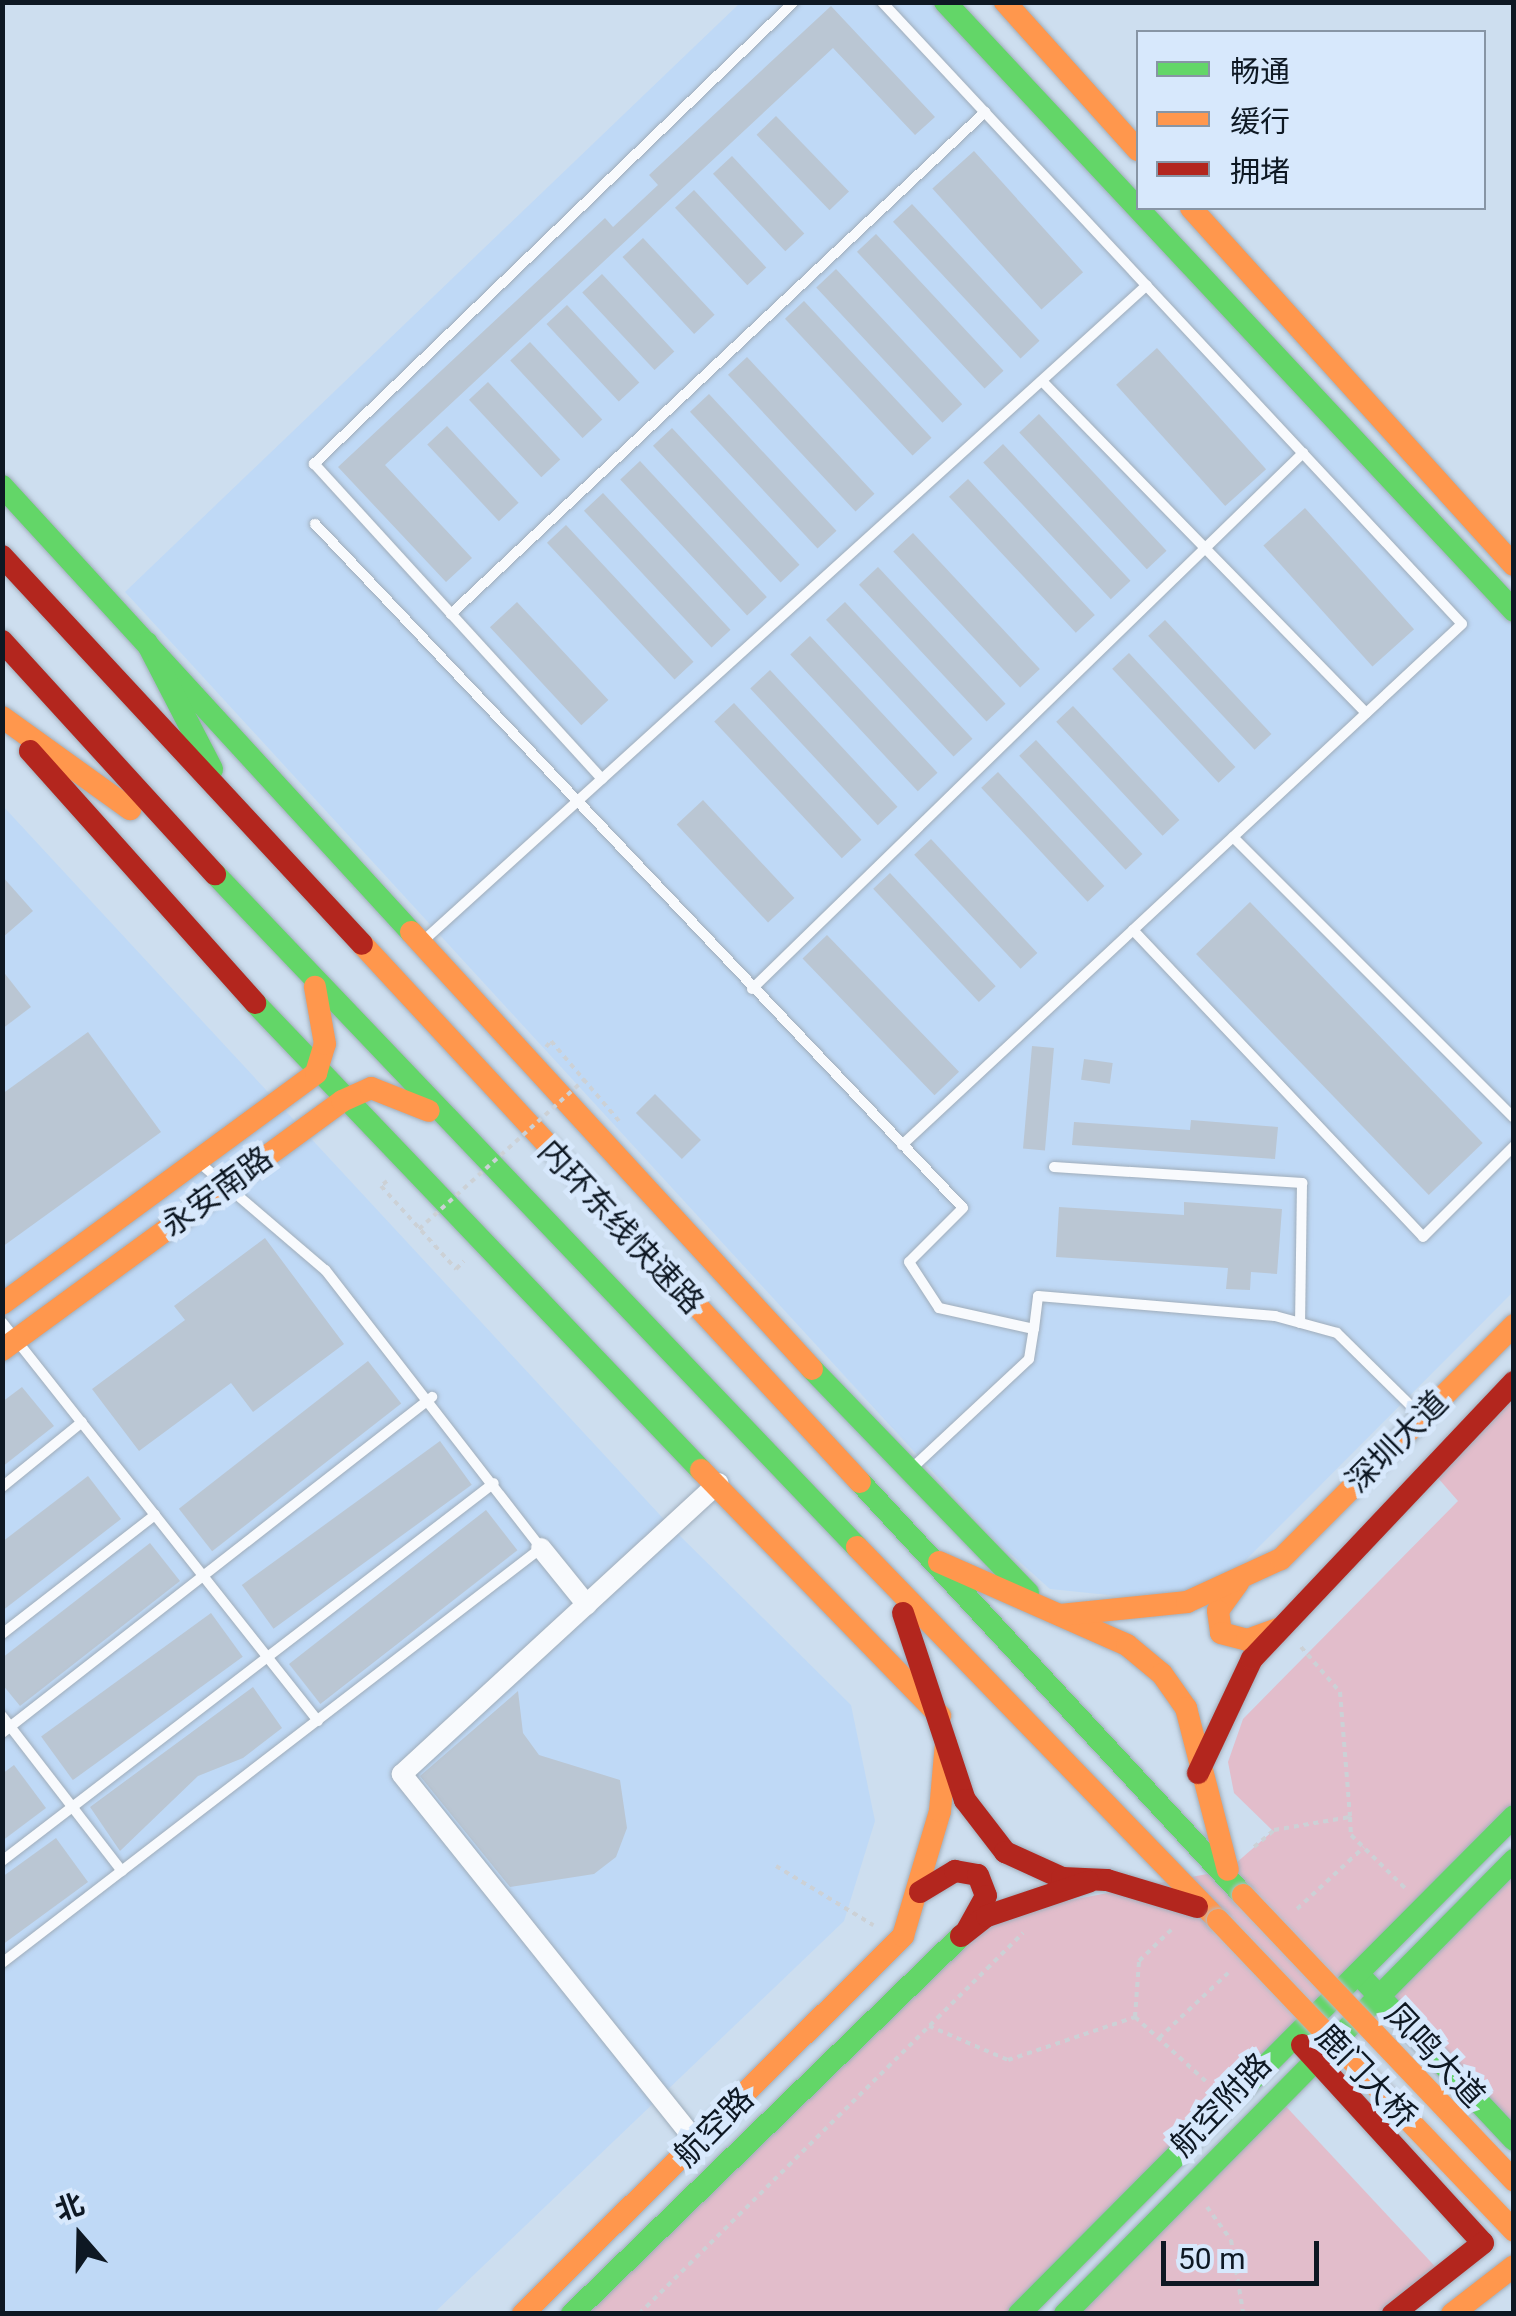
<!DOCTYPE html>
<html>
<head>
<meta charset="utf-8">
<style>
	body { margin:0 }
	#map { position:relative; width:1516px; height:2316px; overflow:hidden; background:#cddeef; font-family:Roboto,"Noto Sans SC",sans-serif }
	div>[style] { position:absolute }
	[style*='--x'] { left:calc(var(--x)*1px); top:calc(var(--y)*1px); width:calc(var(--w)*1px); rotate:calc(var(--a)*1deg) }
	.built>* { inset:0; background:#bfd9f6 }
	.green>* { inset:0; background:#e2bdcb }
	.building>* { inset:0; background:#bac6d3; transform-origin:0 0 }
	.path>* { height:4px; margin-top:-2px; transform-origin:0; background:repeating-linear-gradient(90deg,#ccd1d6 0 5px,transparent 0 10px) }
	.roads { filter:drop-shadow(0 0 2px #a0adba) drop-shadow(0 0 2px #a0adba) }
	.lane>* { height:10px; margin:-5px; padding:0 5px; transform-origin:5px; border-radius:5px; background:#f8fafd }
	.street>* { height:20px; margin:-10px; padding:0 10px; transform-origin:10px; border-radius:10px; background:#f8fafd }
	.fast>* { height:22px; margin:-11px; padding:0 11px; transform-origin:11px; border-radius:11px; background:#63d668 }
	.slow>* { height:22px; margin:-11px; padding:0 11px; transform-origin:11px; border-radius:11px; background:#ff974d }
	.jam>* { height:22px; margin:-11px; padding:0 11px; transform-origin:11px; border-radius:11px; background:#b3261e }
	.path-bridge>* { height:4px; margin-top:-2px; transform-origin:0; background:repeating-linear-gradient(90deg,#ccd1d6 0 5px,transparent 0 10px) }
	.bridges { filter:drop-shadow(0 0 2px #b4bcc5) drop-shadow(0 0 2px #b4bcc5) }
	.slow-bridge>* { height:22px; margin:-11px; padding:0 11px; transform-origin:11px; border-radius:11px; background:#ff974d }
	span { translate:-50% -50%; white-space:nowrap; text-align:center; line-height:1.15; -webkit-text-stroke:10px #d7e8fc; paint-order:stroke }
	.street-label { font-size:32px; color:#0e1823 }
	.frame { position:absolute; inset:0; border:5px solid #0e1823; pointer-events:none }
	.legend { position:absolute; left:1136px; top:30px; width:350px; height:180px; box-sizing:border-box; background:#d7e8fc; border:2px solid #8795a5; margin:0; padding:12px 18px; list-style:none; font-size:30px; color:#0e1823 }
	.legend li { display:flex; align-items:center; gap:20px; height:50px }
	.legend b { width:50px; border:2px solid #8795a5 }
	.north { position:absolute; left:30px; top:2186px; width:100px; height:100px; -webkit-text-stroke:8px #d7e8fc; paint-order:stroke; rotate:340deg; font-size:28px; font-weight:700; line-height:40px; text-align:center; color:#0e1823 }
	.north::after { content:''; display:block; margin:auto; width:35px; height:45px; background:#0e1823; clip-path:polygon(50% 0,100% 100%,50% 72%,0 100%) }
	.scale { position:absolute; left:1161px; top:2241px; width:158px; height:45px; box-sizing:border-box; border:5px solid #0e1823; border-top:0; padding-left:12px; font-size:30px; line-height:35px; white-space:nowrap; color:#0e1823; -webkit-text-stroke:8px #d7e8fc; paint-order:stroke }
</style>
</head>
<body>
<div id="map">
	<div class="built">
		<div style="clip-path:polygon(740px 3px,940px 3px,1513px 622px,1513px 1292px,1224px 1582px,1148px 1599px,1050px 1589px,997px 1542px,125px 592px)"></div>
		<div style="clip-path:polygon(2px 805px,672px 1528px,851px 1705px,875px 1821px,844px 1921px,434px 2313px,3px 2313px)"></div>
	</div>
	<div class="green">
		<div style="clip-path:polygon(1513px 1382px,1513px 1816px,1019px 2313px,572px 2314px,987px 1916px,1228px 1870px,1273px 1831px,1234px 1793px,1228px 1762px,1243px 1719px,1458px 1501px,1431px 1470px)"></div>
		<div style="clip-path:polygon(1513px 1860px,1513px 2140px,1381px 1997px)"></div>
		<div style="clip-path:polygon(1280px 2100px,1443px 2275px,1393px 2313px,1065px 2314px)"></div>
	</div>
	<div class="building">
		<div style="clip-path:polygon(831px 6px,935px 117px,915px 135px,833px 48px,385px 465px,472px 558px,446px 582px,338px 467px,605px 218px,613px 227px,658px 185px,649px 175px)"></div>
		<div style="left:776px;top:116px;width:105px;height:27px;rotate:46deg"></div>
		<div style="left:974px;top:151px;width:163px;height:56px;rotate:48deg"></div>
		<div style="left:732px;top:156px;width:106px;height:26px;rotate:47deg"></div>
		<div style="left:694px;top:190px;width:106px;height:26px;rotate:47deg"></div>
		<div style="left:912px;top:204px;width:187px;height:26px;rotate:47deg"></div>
		<div style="left:876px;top:234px;width:187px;height:26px;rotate:47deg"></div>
		<div style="left:643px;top:238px;width:105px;height:28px;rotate:47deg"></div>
		<div style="left:836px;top:269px;width:185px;height:27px;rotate:47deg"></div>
		<div style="left:602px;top:274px;width:106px;height:27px;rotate:47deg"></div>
		<div style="left:804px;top:301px;width:187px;height:26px;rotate:47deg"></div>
		<div style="left:567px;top:305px;width:106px;height:28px;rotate:47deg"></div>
		<div style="left:530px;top:342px;width:106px;height:27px;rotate:47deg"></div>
		<div style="left:1157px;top:348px;width:163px;height:55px;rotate:48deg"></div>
		<div style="left:747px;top:357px;width:187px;height:26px;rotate:47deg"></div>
		<div style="left:488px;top:382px;width:106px;height:26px;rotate:47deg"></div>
		<div style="left:709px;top:394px;width:187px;height:26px;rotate:47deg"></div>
		<div style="left:1039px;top:414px;width:187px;height:27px;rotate:47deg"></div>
		<div style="left:447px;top:426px;width:105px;height:27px;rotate:47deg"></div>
		<div style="left:672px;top:428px;width:187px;height:26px;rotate:47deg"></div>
		<div style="left:1003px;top:444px;width:187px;height:27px;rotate:47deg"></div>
		<div style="left:640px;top:461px;width:186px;height:27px;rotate:47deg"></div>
		<div style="left:968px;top:479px;width:186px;height:26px;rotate:47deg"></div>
		<div style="left:603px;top:493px;width:187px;height:26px;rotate:47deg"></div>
		<div style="left:1305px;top:508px;width:163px;height:56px;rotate:48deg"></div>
		<div style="left:566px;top:525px;width:187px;height:26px;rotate:47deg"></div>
		<div style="left:913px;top:533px;width:186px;height:27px;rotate:47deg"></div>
		<div style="left:878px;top:567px;width:187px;height:26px;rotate:47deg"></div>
		<div style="left:517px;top:602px;width:134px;height:37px;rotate:47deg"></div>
		<div style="left:845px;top:602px;width:187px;height:26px;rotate:47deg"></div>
		<div style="left:1165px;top:620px;width:156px;height:23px;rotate:47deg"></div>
		<div style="left:810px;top:636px;width:187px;height:27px;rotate:47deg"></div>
		<div style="left:1129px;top:653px;width:156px;height:23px;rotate:47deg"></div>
		<div style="left:770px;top:670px;width:187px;height:27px;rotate:47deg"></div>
		<div style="left:734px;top:703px;width:187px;height:27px;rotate:47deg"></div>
		<div style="left:1073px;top:706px;width:156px;height:23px;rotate:47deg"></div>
		<div style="left:1036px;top:740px;width:156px;height:23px;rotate:47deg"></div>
		<div style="left:998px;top:772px;width:156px;height:23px;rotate:47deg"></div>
		<div style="left:703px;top:800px;width:134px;height:36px;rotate:47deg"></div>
		<div style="left:931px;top:839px;width:156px;height:23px;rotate:47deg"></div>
		<div style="left:890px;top:873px;width:155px;height:23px;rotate:47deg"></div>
		<div style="clip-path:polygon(2px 876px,33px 911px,2px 938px)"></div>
		<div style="left:1250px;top:902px;width:335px;height:75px;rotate:46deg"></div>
		<div style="left:827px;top:935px;width:190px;height:34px;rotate:46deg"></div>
		<div style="clip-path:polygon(2px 970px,31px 1007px,2px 1029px)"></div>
		<div style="clip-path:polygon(88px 1032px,161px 1132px,2px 1247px,2px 1094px)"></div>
		<div style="left:1032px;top:1046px;width:22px;height:103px;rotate:5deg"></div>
		<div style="left:1084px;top:1059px;width:29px;height:21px;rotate:8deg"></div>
		<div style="left:655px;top:1094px;width:65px;height:27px;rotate:45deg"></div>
		<div style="clip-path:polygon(1191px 1120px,1278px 1127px,1275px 1159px,1072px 1145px,1074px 1122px,1190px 1130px)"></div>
		<div style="clip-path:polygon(1184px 1202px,1282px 1209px,1277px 1274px,1251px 1272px,1250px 1290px,1226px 1289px,1228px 1268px,1056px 1257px,1059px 1207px,1184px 1215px)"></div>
		<div style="clip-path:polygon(265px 1238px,344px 1344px,253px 1412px,231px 1383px,139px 1451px,92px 1389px,185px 1320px,174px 1306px)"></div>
		<div style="left:368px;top:1361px;width:54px;height:240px;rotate:52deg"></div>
		<div style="clip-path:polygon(22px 1387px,54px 1426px,2px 1467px,2px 1402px)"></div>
		<div style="left:440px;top:1441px;width:54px;height:245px;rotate:54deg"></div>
		<div style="clip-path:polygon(88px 1476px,121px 1519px,2px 1611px,2px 1542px)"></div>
		<div style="left:486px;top:1510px;width:51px;height:250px;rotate:52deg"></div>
		<div style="clip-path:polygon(150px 1543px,180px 1581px,20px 1706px,2px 1684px,2px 1658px)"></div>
		<div style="left:211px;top:1613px;width:54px;height:210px;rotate:54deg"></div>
		<div style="clip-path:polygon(253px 1687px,282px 1728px,243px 1758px,198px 1776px,120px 1851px,90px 1807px)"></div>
		<div style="clip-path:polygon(518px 1691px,523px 1733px,539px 1755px,620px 1780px,627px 1828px,616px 1857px,594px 1874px,510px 1887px,420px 1776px)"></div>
		<div style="clip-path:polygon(14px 1765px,46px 1808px,2px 1841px,2px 1774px)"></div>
		<div style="clip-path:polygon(56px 1838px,88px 1882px,2px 1945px,2px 1877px)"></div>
	</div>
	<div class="path">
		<div style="--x:546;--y:1047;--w:8;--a:-50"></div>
		<div style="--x:551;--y:1041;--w:105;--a:49.6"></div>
		<div style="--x:387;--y:1181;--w:8;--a:140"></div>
		<div style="--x:381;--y:1186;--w:112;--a:47.9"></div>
		<div style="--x:456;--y:1269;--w:11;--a:-45"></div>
		<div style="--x:1301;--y:1647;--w:60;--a:49.1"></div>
		<div style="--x:1340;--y:1692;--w:125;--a:85.4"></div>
		<div style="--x:1254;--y:1847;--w:26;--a:-40"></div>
		<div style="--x:1274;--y:1830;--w:77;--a:-9.7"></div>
		<div style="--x:1350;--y:1817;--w:18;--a:87"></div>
		<div style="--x:1351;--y:1835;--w:78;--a:44.5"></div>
		<div style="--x:776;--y:1866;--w:114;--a:31.3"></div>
		<div style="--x:1297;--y:1909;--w:91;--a:-42.8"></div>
		<div style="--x:1135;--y:2017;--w:56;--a:-85.9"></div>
		<div style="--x:1139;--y:1961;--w:45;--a:-44.1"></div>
		<div style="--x:929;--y:2026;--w:86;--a:23.3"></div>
		<div style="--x:1008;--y:2060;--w:134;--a:-18.7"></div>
		<div style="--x:1135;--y:2017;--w:100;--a:42.2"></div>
		<div style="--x:1159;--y:2038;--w:95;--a:-43.3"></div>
		<div style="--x:1207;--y:2207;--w:41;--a:54"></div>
		<div style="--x:1231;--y:2240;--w:73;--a:80.5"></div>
		<div style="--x:639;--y:2314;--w:541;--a:-44.78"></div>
		<div style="--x:1240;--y:2314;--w:28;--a:0"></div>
	</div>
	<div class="roads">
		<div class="lane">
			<div style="--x:882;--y:2;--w:850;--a:47"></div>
			<div style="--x:1462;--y:624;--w:765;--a:137.07"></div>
			<div style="--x:1042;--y:381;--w:464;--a:45.7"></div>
			<div style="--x:315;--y:524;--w:942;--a:46.55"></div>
			<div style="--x:963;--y:1208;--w:76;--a:135"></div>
			<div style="--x:909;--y:1262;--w:55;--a:56.9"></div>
			<div style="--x:939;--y:1308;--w:97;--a:12.5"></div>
			<div style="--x:1034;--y:1329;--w:33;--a:-83"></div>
			<div style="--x:1038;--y:1296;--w:238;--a:4.8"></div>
			<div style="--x:1275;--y:1316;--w:64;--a:15.3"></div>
			<div style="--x:1337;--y:1333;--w:114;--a:44.6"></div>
			<div style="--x:451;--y:614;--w:733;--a:-43.23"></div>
			<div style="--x:602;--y:779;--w:427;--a:-132.4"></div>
			<div style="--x:314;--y:464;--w:666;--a:-43.91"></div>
			<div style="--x:1233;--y:837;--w:397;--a:45"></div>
			<div style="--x:1133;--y:930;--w:422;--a:46.6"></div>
			<div style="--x:1423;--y:1237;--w:129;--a:-45"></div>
			<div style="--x:422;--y:942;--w:978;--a:-42.18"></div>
			<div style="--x:752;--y:989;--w:769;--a:-44.21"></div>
			<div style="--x:1054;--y:1167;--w:249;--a:3.7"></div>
			<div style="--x:1302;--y:1183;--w:140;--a:90.8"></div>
			<div style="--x:2;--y:1322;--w:509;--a:51.62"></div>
			<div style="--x:909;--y:1471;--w:164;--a:-43"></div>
			<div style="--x:1029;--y:1359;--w:30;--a:-81"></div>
			<div style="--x:2;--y:1487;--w:103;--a:-39.1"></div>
			<div style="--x:2;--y:1634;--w:194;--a:-37.9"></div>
			<div style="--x:2;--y:1716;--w:196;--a:52.3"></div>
			<div style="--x:2;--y:1733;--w:546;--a:-38"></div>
			<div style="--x:2;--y:1861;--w:620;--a:-37.53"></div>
			<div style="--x:2;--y:1963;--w:680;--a:-37.59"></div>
			<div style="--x:541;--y:1548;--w:352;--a:-127.8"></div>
			<div style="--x:325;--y:1270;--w:162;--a:-139.5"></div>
		</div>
		<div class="street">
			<div style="--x:541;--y:1548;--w:73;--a:51.1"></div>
			<div style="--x:698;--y:2144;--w:474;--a:-128.7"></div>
			<div style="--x:402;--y:1774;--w:430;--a:-42.6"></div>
		</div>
		<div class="fast">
			<div style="--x:945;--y:2;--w:833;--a:46.94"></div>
			<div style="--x:2;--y:486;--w:605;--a:47.48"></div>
			<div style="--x:147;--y:643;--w:142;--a:62.7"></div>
			<div style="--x:215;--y:874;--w:930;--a:46.35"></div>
			<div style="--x:255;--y:1003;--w:646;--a:46.32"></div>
			<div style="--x:812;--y:1369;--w:311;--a:46"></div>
			<div style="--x:860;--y:1482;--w:563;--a:47.16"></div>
			<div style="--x:1364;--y:1980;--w:219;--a:46.8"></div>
			<div style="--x:572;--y:2314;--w:542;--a:-44.18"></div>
			<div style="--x:1019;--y:2314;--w:702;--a:-45.17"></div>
			<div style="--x:1065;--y:2314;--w:639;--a:-45.32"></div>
		</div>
		<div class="slow">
			<div style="--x:1005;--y:2;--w:199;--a:48.1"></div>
			<div style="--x:1191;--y:208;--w:481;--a:47.9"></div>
			<div style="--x:2;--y:717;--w:158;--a:35.7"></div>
			<div style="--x:411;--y:932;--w:593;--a:47.46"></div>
			<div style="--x:362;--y:944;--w:733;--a:47.21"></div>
			<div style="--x:2;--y:1304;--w:390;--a:-36.3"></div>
			<div style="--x:316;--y:1073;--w:30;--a:-73"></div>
			<div style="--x:325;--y:1044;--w:58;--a:-100"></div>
			<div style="--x:2;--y:1350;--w:421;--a:-36.2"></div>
			<div style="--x:342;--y:1101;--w:32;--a:-24"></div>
			<div style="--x:371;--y:1088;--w:62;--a:21.6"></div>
			<div style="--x:701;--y:1470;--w:343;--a:45.8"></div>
			<div style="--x:857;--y:1547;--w:519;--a:45.94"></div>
			<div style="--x:939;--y:1562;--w:206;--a:23.8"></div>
			<div style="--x:1127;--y:1645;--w:45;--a:39.6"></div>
			<div style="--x:1162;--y:1674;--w:42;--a:54.8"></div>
			<div style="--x:1186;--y:1708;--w:167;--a:75.5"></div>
			<div style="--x:1238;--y:1583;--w:34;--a:126"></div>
			<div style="--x:1218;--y:1611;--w:22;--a:82"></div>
			<div style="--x:1221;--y:1633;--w:27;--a:15"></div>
			<div style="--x:1247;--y:1640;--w:33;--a:-20"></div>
			<div style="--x:1060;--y:1615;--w:128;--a:-5.8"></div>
			<div style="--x:1187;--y:1602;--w:103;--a:-24.6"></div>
			<div style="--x:1281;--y:1559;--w:330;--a:-45.1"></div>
			<div style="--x:523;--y:2314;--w:536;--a:-44.85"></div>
			<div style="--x:903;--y:1936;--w:130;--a:-73.5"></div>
			<div style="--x:940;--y:1811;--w:68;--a:-85"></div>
			<div style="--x:1452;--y:2314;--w:78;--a:-37.7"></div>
		</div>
		<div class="jam">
			<div style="--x:2;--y:556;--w:529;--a:47.14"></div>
			<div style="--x:2;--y:641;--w:316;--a:47.6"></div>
			<div style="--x:30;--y:751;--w:338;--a:48.2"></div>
			<div style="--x:903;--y:1613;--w:197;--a:71.7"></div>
			<div style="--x:965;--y:1800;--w:66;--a:52.4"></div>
			<div style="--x:1005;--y:1852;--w:63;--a:24.5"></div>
			<div style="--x:1062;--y:1878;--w:45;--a:2.5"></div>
			<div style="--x:1107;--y:1880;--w:94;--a:16.7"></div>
			<div style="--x:1198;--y:1773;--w:126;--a:-64.7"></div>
			<div style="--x:1252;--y:1659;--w:381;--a:-46.6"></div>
			<div style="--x:920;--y:1892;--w:41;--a:-31"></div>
			<div style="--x:955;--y:1871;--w:23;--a:10"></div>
			<div style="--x:978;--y:1875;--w:22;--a:69"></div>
			<div style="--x:986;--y:1896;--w:38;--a:119"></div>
			<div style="--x:961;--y:1936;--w:33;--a:-38"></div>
			<div style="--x:987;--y:1916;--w:107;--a:-18.6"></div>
			<div style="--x:1302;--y:2045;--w:268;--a:47.6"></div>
			<div style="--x:1483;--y:2243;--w:115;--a:141.7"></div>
		</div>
	</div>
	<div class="path-bridge">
		<div style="--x:419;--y:1229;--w:224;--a:-42.1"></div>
	</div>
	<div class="bridges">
		<div class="slow-bridge">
			<div style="--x:1243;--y:1895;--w:394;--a:46.5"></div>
			<div style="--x:1218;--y:1920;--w:429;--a:46.4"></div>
		</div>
	</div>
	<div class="street-label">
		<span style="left:217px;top:1192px;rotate:-36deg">永安南路</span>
		<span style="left:621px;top:1227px;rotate:47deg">内环东线快速路</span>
		<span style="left:1397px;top:1442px;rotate:-45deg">深圳大道</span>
		<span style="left:1435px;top:2055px;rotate:47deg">凤鸣大道</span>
		<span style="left:1366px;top:2076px;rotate:46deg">鹿门大桥</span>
		<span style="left:1221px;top:2105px;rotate:-46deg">航空附路</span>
		<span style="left:714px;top:2127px;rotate:-45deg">航空路</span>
	</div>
	<div class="frame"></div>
	<ul class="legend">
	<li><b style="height:12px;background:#63d668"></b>畅通</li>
	<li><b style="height:12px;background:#ff974d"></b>缓行</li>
	<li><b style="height:12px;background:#b3261e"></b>拥堵</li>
	</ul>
	<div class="north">北</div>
	<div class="scale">50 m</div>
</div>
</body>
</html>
